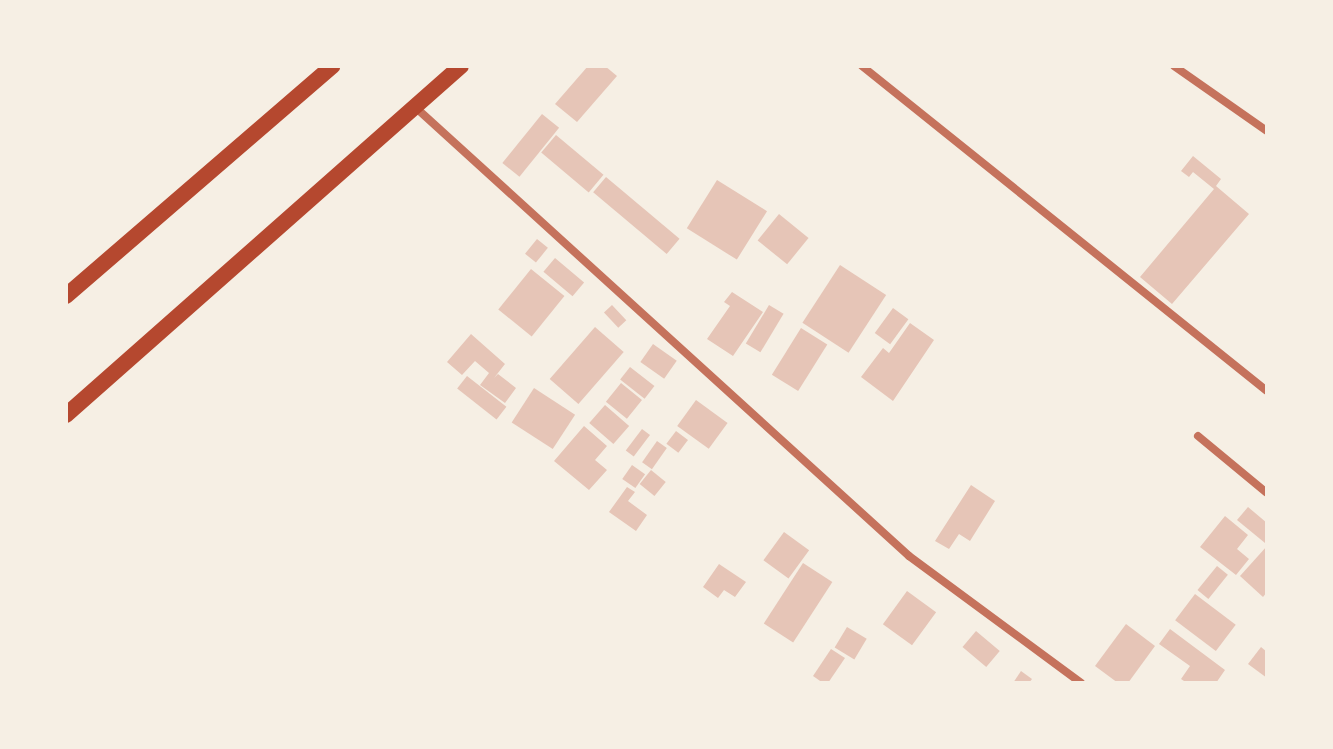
<!DOCTYPE html>
<html>
<head>
<meta charset="utf-8">
<style>
	body { margin:0 }
	#map { position:relative; width:1333px; height:749px; overflow:hidden; background:#f6efe4; font-family:"Open Sans",sans-serif }
	div>[style] { position:absolute }
	[style*='--x'] { left:calc(var(--x)*1px); top:calc(var(--y)*1px); width:calc(var(--w)*1px); rotate:calc(var(--a)*1deg) }
	.building>* { inset:0; background:#e6c5b7; transform-origin:0 0 }
	.minor>* { height:8px; margin:-4px; padding:0 4px; transform-origin:4px; border-radius:4px; background:#c5725c }
	.secondary>* { height:16px; margin:-8px; padding:0 8px; transform-origin:8px; border-radius:8px; background:#b5482f }
	span { translate:-50% -50%; white-space:nowrap; text-align:center; line-height:1.15; -webkit-text-stroke:6px #f6efe4; paint-order:stroke }
	.frame { position:absolute; inset:0; border:68px solid #f6efe4; pointer-events:none }
</style>
</head>
<body>
<div id="map">
	<div class="building">
		<div style="clip-path:polygon(588px 66px,605px 66px,617px 76px,577px 122px,555px 104px)"></div>
		<div style="left:542px;top:114px;width:22px;height:63px;rotate:39deg"></div>
		<div style="left:556px;top:135px;width:62px;height:23px;rotate:40deg"></div>
		<div style="clip-path:polygon(1193px 156px,1221px 179px,1216px 186px,1249px 214px,1172px 304px,1140px 277px,1214px 189px,1193px 172px,1189px 177px,1181px 171px)"></div>
		<div style="left:606px;top:177px;width:96px;height:20px;rotate:40deg"></div>
		<div style="left:717px;top:180px;width:59px;height:57px;rotate:32deg"></div>
		<div style="left:779px;top:214px;width:38px;height:34px;rotate:39deg"></div>
		<div style="left:537px;top:239px;width:14px;height:19px;rotate:39deg"></div>
		<div style="left:555px;top:258px;width:38px;height:18px;rotate:40deg"></div>
		<div style="left:840px;top:265px;width:55px;height:69px;rotate:33deg"></div>
		<div style="left:531px;top:269px;width:43px;height:52px;rotate:39deg"></div>
		<div style="clip-path:polygon(732px 292px,763px 312px,733px 356px,707px 339px,730px 306px,724px 302px)"></div>
		<div style="left:612px;top:305px;width:21px;height:11px;rotate:47deg"></div>
		<div style="left:769px;top:305px;width:17px;height:45px;rotate:31deg"></div>
		<div style="left:893px;top:308px;width:19px;height:31px;rotate:36deg"></div>
		<div style="clip-path:polygon(910px 323px,934px 340px,893px 401px,861px 377px,883px 348px,889px 353px)"></div>
		<div style="left:595px;top:327px;width:38px;height:69px;rotate:41deg"></div>
		<div style="left:801px;top:328px;width:31px;height:55px;rotate:32deg"></div>
		<div style="clip-path:polygon(471px 334px,505px 364px,494px 378px,498px 374px,516px 388px,505px 403px,480px 385px,489px 373px,475px 361px,462px 375px,447px 362px)"></div>
		<div style="left:653px;top:344px;width:29px;height:22px;rotate:35deg"></div>
		<div style="left:630px;top:367px;width:31px;height:16px;rotate:38deg"></div>
		<div style="left:467px;top:376px;width:50px;height:16px;rotate:38deg"></div>
		<div style="left:621px;top:383px;width:27px;height:24px;rotate:39deg"></div>
		<div style="left:534px;top:388px;width:49px;height:41px;rotate:33deg"></div>
		<div style="left:696px;top:400px;width:39px;height:32px;rotate:36deg"></div>
		<div style="left:605px;top:405px;width:32px;height:24px;rotate:41deg"></div>
		<div style="clip-path:polygon(584px 426px,607px 446px,595px 460px,607px 470px,589px 490px,554px 461px)"></div>
		<div style="left:642px;top:429px;width:10px;height:27px;rotate:37deg"></div>
		<div style="left:676px;top:431px;width:15px;height:16px;rotate:37deg"></div>
		<div style="left:657px;top:441px;width:12px;height:26px;rotate:35deg"></div>
		<div style="left:632px;top:465px;width:16px;height:17px;rotate:35deg"></div>
		<div style="left:651px;top:470px;width:19px;height:18px;rotate:39deg"></div>
		<div style="clip-path:polygon(971px 485px,995px 501px,970px 541px,959px 534px,949px 549px,935px 541px)"></div>
		<div style="clip-path:polygon(627px 487px,635px 492px,628px 501px,647px 515px,636px 531px,609px 512px)"></div>
		<div style="clip-path:polygon(1248px 507px,1267px 523px,1265px 543px,1237px 520px)"></div>
		<div style="clip-path:polygon(1225px 516px,1248px 535px,1237px 549px,1249px 559px,1236px 575px,1200px 547px)"></div>
		<div style="left:784px;top:532px;width:31px;height:35px;rotate:36deg"></div>
		<div style="clip-path:polygon(1267px 546px,1267px 592px,1263px 597px,1240px 576px)"></div>
		<div style="left:803px;top:563px;width:35px;height:72px;rotate:33deg"></div>
		<div style="clip-path:polygon(719px 564px,746px 582px,735px 597px,724px 590px,718px 598px,703px 587px)"></div>
		<div style="left:1217px;top:566px;width:14px;height:31px;rotate:39deg"></div>
		<div style="left:907px;top:591px;width:36px;height:41px;rotate:36deg"></div>
		<div style="left:1195px;top:594px;width:51px;height:33px;rotate:37deg"></div>
		<div style="clip-path:polygon(1126px 624px,1155px 646px,1128px 683px,1118px 683px,1095px 666px)"></div>
		<div style="left:847px;top:627px;width:23px;height:24px;rotate:31deg"></div>
		<div style="clip-path:polygon(1170px 629px,1225px 670px,1216px 683px,1187px 683px,1181px 679px,1190px 666px,1159px 644px)"></div>
		<div style="left:976px;top:631px;width:31px;height:21px;rotate:40deg"></div>
		<div style="clip-path:polygon(1261px 647px,1267px 652px,1267px 678px,1248px 664px)"></div>
		<div style="clip-path:polygon(831px 649px,845px 658px,828px 683px,823px 683px,813px 676px)"></div>
		<div style="clip-path:polygon(1021px 671px,1032px 679px,1029px 683px,1013px 683px)"></div>
	</div>
	<div class="minor">
		<div style="--x:862;--y:66;--w:519;--a:38.75"></div>
		<div style="--x:1174;--y:66;--w:113;--a:35"></div>
		<div style="--x:414;--y:106;--w:669;--a:42.27"></div>
		<div style="--x:909;--y:556;--w:214;--a:36.4"></div>
		<div style="--x:1198;--y:436;--w:89;--a:39.6"></div>
	</div>
	<div class="secondary">
		<div style="--x:66;--y:296;--w:352;--a:-40.8"></div>
		<div style="--x:66;--y:415;--w:527;--a:-41.46"></div>
	</div>
	<div class="frame"></div>
</div>
</body>
</html>
